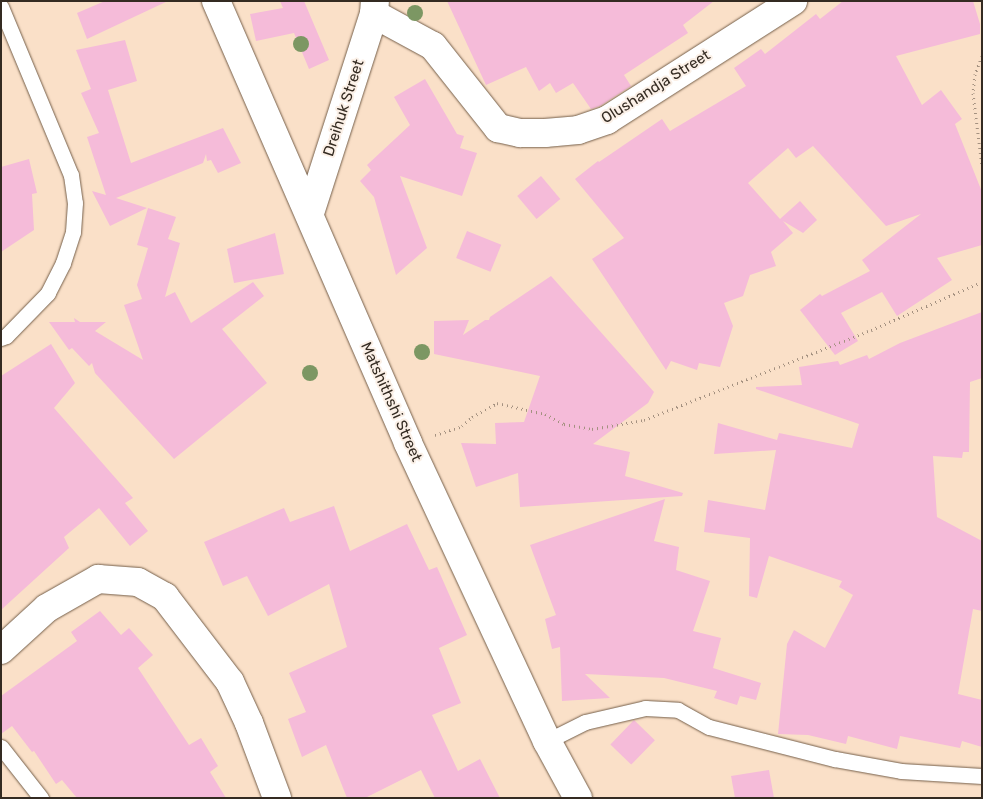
<!DOCTYPE html>
<html>
<head>
<meta charset="utf-8">
<style>
	body { margin:0 }
	#map { position:relative; width:983px; height:799px; overflow:hidden; background:#fae0c8; font-family:Rubik,sans-serif }
	div>[style] { position:absolute }
	[style*='--x'] { left:calc(var(--x)*1px); top:calc(var(--y)*1px); width:calc(var(--w)*1px); rotate:calc(var(--a)*1deg) }
	.building>* { inset:0; background:#f5bbd9; transform-origin:0 0 }
	.path>* { height:3px; margin-top:-1.5px; transform-origin:0; background:repeating-linear-gradient(90deg,#a49180 0 1px,transparent 0 5px) }
	.roads { filter:drop-shadow(0 0 1px #755f4a) drop-shadow(0 0 1px #755f4a) }
	.lane>* { height:15px; margin:-7.5px; padding:0 7.5px; transform-origin:7.5px; border-radius:7.5px; background:#fff }
	.street>* { height:28px; margin:-14px; padding:0 14px; transform-origin:14px; border-radius:14px; background:#fff }
	.secondary>* { height:28px; margin:-14px; padding:0 14px; transform-origin:14px; border-radius:14px; background:#fff }
	.trees>* { width:16px; height:16px; margin:-8px; border-radius:50%; background:#7c9763 }
	span { translate:-50% -50%; white-space:nowrap; text-align:center; line-height:1.15; -webkit-text-stroke:4px #fbf0e7; paint-order:stroke }
	.street-label { font-size:15px; color:#342b22 }
	.frame { position:absolute; inset:0; border:2px solid #342b22; pointer-events:none }
</style>
</head>
<body>
<div id="map">
	<div class="building">
		<div style="clip-path:polygon(105px 1px,168px 1px,87px 39px,77px 13px)"></div>
		<div style="clip-path:polygon(280px 1px,304px 1px,329px 60px,309px 69px,294px 33px,256px 41px,250px 14px,283px 8px)"></div>
		<div style="clip-path:polygon(447px 1px,714px 1px,683px 25px,688px 33px,624px 75px,631px 86px,600px 106px,591px 109px,573px 83px,556px 93px,550px 83px,539px 91px,526px 67px,486px 85px)"></div>
		<div style="clip-path:polygon(843px 1px,973px 1px,980px 24px,980px 34px,896px 56px,922px 105px,941px 90px,962px 119px,955px 124px,982px 192px,982px 245px,937px 258px,952px 280px,897px 316px,882px 292px,841px 313px,858px 341px,835px 355px,800px 310px,820px 294px,822px 296px,870px 271px,862px 260px,921px 214px,886px 226px,813px 146px,796px 158px,788px 148px,748px 183px,780px 219px,800px 201px,817px 220px,803px 233px,783px 221px,793px 233px,771px 252px,776px 266px,750px 275px,743px 296px,724px 303px,733px 326px,720px 367px,699px 363px,697px 370px,671px 361px,666px 370px,592px 259px,624px 238px,575px 179px,598px 161px,599px 162px,662px 119px,670px 131px,746px 86px,734px 68px,761px 49px,765px 54px,816px 14px,820px 19px)"></div>
		<div style="clip-path:polygon(125px 40px,137px 81px,108px 90px,131px 163px,223px 128px,241px 163px,218px 173px,211px 160px,207px 161px,206px 154px,203px 163px,116px 198px,147px 208px,110px 226px,92px 191px,106px 195px,87px 137px,99px 133px,81px 93px,91px 89px,76px 50px)"></div>
		<div style="clip-path:polygon(425px 79px,457px 134px,464px 136px,460px 148px,477px 153px,462px 196px,400px 176px,427px 248px,396px 275px,374px 197px,360px 181px,371px 170px,367px 165px,410px 125px,394px 97px)"></div>
		<div style="clip-path:polygon(29px 159px,37px 193px,32px 194px,34px 230px,1px 252px,1px 167px)"></div>
		<div style="left:541px;top:176px;width:30px;height:31px;rotate:50deg"></div>
		<div style="clip-path:polygon(148px 208px,176px 217px,168px 239px,180px 243px,165px 297px,175px 292px,191px 323px,253px 282px,264px 296px,222px 329px,267px 383px,174px 459px,95px 373px,92px 363px,89px 366px,72px 348px,69px 350px,49px 322px,75px 322px,74px 318px,80px 322px,106px 322px,95px 331px,143px 360px,124px 305px,142px 299px,137px 285px,148px 248px,137px 245px)"></div>
		<div style="left:467px;top:231px;width:37px;height:29px;rotate:22deg"></div>
		<div style="clip-path:polygon(275px 233px,284px 274px,234px 283px,227px 249px)"></div>
		<div style="clip-path:polygon(551px 276px,654px 392px,648px 403px,593px 444px,630px 452px,625px 476px,683px 493px,682px 496px,520px 507px,518px 473px,476px 487px,461px 443px,496px 444px,495px 423px,524px 422px,540px 376px,434px 354px,434px 321px,469px 320px,463px 335px,485px 320px,489px 320px,490px 317px)"></div>
		<div style="clip-path:polygon(982px 312px,982px 378px,970px 382px,969px 452px,963px 452px,962px 458px,933px 456px,937px 517px,982px 541px,982px 611px,973px 609px,958px 694px,982px 700px,982px 747px,962px 741px,960px 748px,900px 736px,897px 749px,848px 736px,846px 744px,808px 735px,778px 734px,787px 644px,794px 630px,825px 648px,853px 595px,839px 587px,842px 581px,769px 556px,757px 598px,749px 596px,750px 538px,704px 532px,708px 500px,765px 510px,776px 450px,714px 454px,718px 423px,777px 440px,779px 433px,852px 448px,859px 424px,756px 389px,756px 387px,802px 385px,799px 367px,838px 361px,840px 365px,867px 355px,869px 359px,900px 343px)"></div>
		<div style="clip-path:polygon(51px 344px,75px 383px,54px 408px,133px 498px,125px 503px,148px 531px,130px 546px,99px 508px,64px 537px,69px 548px,1px 610px,1px 376px)"></div>
		<div style="clip-path:polygon(665px 499px,654px 541px,679px 547px,676px 570px,710px 581px,693px 631px,721px 638px,713px 668px,761px 683px,756px 700px,740px 696px,737px 705px,714px 698px,717px 691px,664px 678px,585px 674px,610px 698px,562px 701px,560px 647px,552px 649px,545px 619px,556px 615px,530px 545px)"></div>
		<div style="clip-path:polygon(334px 506px,350px 551px,407px 524px,429px 570px,437px 567px,467px 635px,439px 648px,461px 703px,432px 715px,458px 771px,480px 759px,500px 798px,435px 798px,421px 770px,365px 798px,347px 798px,326px 745px,302px 757px,288px 719px,306px 712px,289px 673px,347px 647px,329px 584px,268px 616px,247px 576px,223px 586px,204px 542px,284px 508px,290px 522px)"></div>
		<div style="clip-path:polygon(100px 611px,121px 635px,129px 628px,153px 655px,138px 668px,189px 745px,201px 738px,218px 766px,210px 772px,226px 798px,77px 798px,62px 780px,56px 784px,34px 751px,32px 752px,12px 726px,1px 734px,1px 696px,77px 641px,71px 632px)"></div>
		<div style="left:634px;top:720px;width:29px;height:34px;rotate:44deg"></div>
		<div style="clip-path:polygon(769px 770px,774px 798px,735px 798px,731px 776px)"></div>
	</div>
	<div class="path">
		<div style="--x:982;--y:56;--w:19;--a:111"></div>
		<div style="--x:975;--y:74;--w:19;--a:96"></div>
		<div style="--x:973;--y:93;--w:74;--a:83"></div>
		<div style="--x:435;--y:435;--w:28;--a:-18"></div>
		<div style="--x:462;--y:426;--w:13;--a:-42"></div>
		<div style="--x:472;--y:417;--w:29;--a:-29"></div>
		<div style="--x:497;--y:403;--w:49;--a:12.9"></div>
		<div style="--x:545;--y:414;--w:21;--a:28"></div>
		<div style="--x:564;--y:424;--w:28;--a:10"></div>
		<div style="--x:592;--y:429;--w:53;--a:-9.8"></div>
		<div style="--x:644;--y:420;--w:244;--a:-21.6"></div>
		<div style="--x:871;--y:330;--w:121;--a:-23.4"></div>
	</div>
	<div class="roads">
		<div class="lane">
			<div style="--x:1;--y:7;--w:182;--a:67.4"></div>
			<div style="--x:71;--y:175;--w:28;--a:82"></div>
			<div style="--x:75;--y:203;--w:29;--a:94"></div>
			<div style="--x:73;--y:232;--w:33;--a:108"></div>
			<div style="--x:63;--y:263;--w:34;--a:117"></div>
			<div style="--x:48;--y:293;--w:60;--a:134.3"></div>
			<div style="--x:6;--y:336;--w:5;--a:158"></div>
			<div style="--x:547;--y:741;--w:42;--a:-26.6"></div>
			<div style="--x:585;--y:722;--w:62;--a:-13.1"></div>
			<div style="--x:645;--y:708;--w:33;--a:3"></div>
			<div style="--x:678;--y:710;--w:35;--a:29"></div>
			<div style="--x:709;--y:727;--w:130;--a:14.3"></div>
			<div style="--x:835;--y:759;--w:67;--a:10.3"></div>
			<div style="--x:901;--y:771;--w:81;--a:3.5"></div>
			<div style="--x:1;--y:747;--w:65;--a:51.9"></div>
		</div>
		<div class="street">
			<div style="--x:374;--y:14;--w:67;--a:28.5"></div>
			<div style="--x:433;--y:46;--w:105;--a:51.6"></div>
			<div style="--x:498;--y:128;--w:23;--a:13"></div>
			<div style="--x:520;--y:133;--w:25;--a:0"></div>
			<div style="--x:545;--y:133;--w:33;--a:-5"></div>
			<div style="--x:578;--y:130;--w:31;--a:-19"></div>
			<div style="--x:607;--y:120;--w:221;--a:-32.6"></div>
			<div style="--x:310;--y:213;--w:209;--a:-72.2"></div>
			<div style="--x:374;--y:14;--w:13;--a:-86"></div>
			<div style="--x:1;--y:650;--w:62;--a:-42.4"></div>
			<div style="--x:47;--y:608;--w:59;--a:-29.6"></div>
			<div style="--x:98;--y:579;--w:40;--a:4.3"></div>
			<div style="--x:138;--y:582;--w:31;--a:29"></div>
			<div style="--x:165;--y:597;--w:107;--a:52.6"></div>
			<div style="--x:230;--y:682;--w:45;--a:65.1"></div>
			<div style="--x:249;--y:723;--w:80;--a:69.5"></div>
		</div>
		<div class="secondary">
			<div style="--x:216;--y:1;--w:482;--a:66.5"></div>
			<div style="--x:408;--y:443;--w:329;--a:65"></div>
			<div style="--x:547;--y:741;--w:65;--a:61.5"></div>
		</div>
	</div>
	<div class="trees">
		<div style="left:415px;top:13px"></div>
		<div style="left:301px;top:44px"></div>
		<div style="left:422px;top:352px"></div>
		<div style="left:310px;top:373px"></div>
	</div>
	<div class="street-label">
		<span style="left:656px;top:87px;rotate:-32deg">Olushandja Street</span>
		<span style="left:344px;top:108px;rotate:-72deg">Dreihuk Street</span>
		<span style="left:391px;top:402px;rotate:66deg">Matshithshi Street</span>
	</div>
	<div class="frame"></div>
</div>
</body>
</html>
